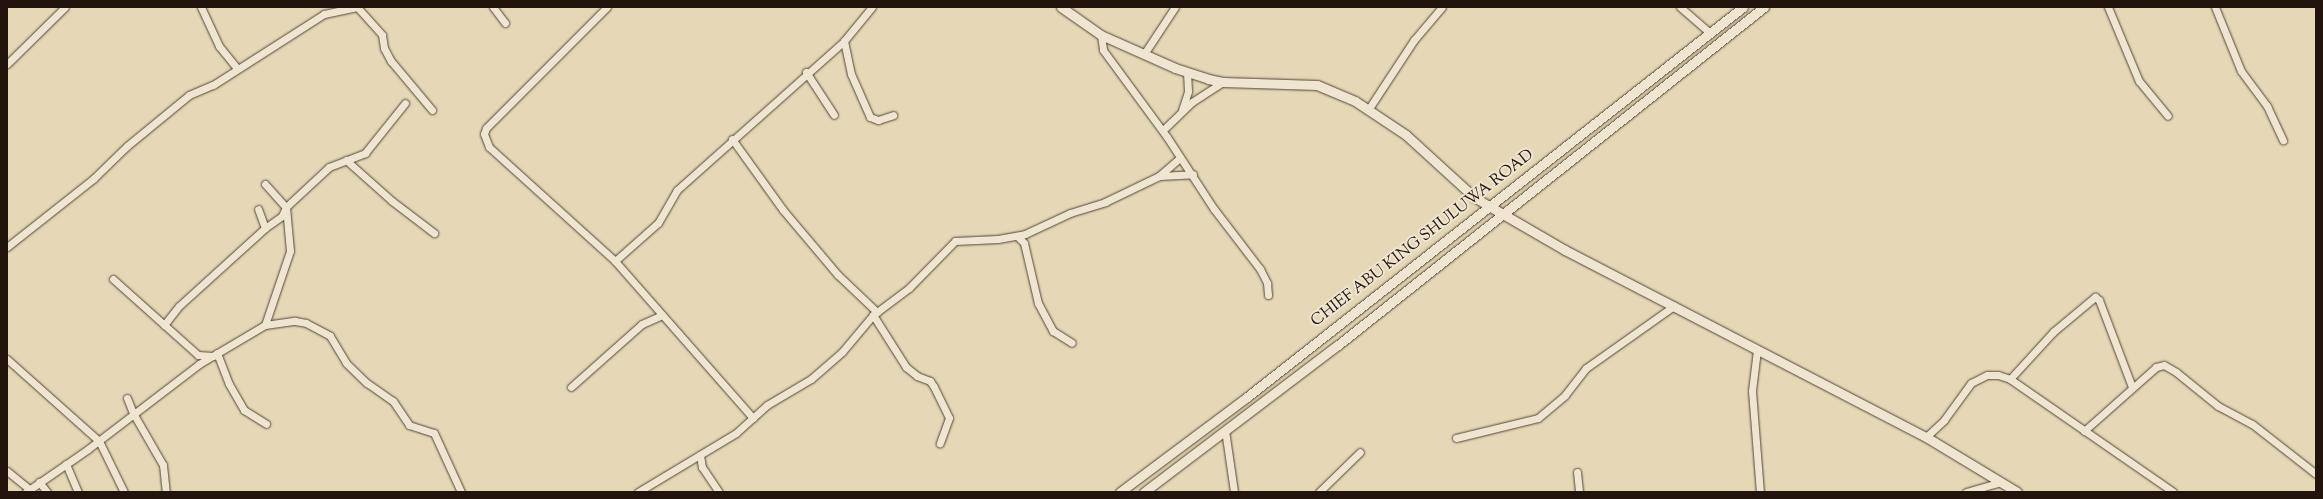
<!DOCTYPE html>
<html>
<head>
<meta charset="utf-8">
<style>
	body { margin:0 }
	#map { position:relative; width:2323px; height:499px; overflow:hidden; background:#e6d7b6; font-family:"Sorts Mill Goudy",serif }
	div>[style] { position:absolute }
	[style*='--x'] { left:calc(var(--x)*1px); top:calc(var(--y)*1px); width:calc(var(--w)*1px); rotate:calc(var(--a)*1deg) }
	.roads { filter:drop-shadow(0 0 1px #534536) drop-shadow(0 0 1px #534536) }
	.minor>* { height:7px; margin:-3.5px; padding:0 3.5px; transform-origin:3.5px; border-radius:3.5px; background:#efe5d0 }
	.tertiary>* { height:9px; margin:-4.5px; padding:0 4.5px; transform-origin:4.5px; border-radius:4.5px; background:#efe5d0 }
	span { translate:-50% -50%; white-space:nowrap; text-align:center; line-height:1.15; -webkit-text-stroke:4px #efe5d0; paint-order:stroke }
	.street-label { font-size:16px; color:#22140c }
	.frame { position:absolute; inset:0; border:8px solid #22140c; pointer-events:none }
</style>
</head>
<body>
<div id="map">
	<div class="roads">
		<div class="minor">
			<div style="--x:201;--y:7;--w:43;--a:65.2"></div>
			<div style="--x:219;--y:46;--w:28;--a:51"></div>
			<div style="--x:493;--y:7;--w:20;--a:53"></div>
			<div style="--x:607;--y:7;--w:171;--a:135"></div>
			<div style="--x:486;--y:128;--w:6;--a:108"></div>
			<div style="--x:484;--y:134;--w:14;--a:69"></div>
			<div style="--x:489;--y:147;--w:170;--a:42.1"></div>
			<div style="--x:615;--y:261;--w:209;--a:48.7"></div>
			<div style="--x:1680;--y:7;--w:38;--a:41"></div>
			<div style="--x:2108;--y:7;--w:80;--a:67.3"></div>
			<div style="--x:2139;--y:81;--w:45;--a:50.4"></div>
			<div style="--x:2215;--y:7;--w:69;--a:67.9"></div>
			<div style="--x:2241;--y:71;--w:44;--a:53.4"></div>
			<div style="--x:2267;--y:106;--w:38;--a:65"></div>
			<div style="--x:358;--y:8;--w:36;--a:48"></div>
			<div style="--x:382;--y:35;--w:13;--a:81"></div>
			<div style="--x:384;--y:48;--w:15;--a:62"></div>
			<div style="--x:391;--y:61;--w:64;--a:50.1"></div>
			<div style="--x:1101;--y:35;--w:15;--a:82"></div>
			<div style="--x:1103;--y:50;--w:108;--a:53.7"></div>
			<div style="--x:1167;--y:137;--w:86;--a:56.9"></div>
			<div style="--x:1214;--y:209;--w:76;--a:52.5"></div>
			<div style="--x:1260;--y:269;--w:16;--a:63"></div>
			<div style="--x:1267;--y:283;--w:12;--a:85"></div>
			<div style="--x:844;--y:41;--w:34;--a:78"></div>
			<div style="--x:851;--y:74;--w:47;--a:66.2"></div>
			<div style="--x:870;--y:117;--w:9;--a:21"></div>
			<div style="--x:878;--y:120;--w:16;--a:-18"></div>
			<div style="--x:1144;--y:54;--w:56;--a:-56.6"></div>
			<div style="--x:7;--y:64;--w:81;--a:-44.5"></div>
			<div style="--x:806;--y:72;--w:51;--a:56.9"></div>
			<div style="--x:1182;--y:110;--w:20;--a:-72"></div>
			<div style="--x:1188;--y:91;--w:19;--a:-93"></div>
			<div style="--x:1368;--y:110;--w:84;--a:-56.7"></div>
			<div style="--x:1414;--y:40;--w:43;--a:-49.7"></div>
			<div style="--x:1163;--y:130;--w:40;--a:-44"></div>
			<div style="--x:1192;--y:102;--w:37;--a:-33"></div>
			<div style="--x:732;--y:139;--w:87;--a:54.3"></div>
			<div style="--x:783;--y:210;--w:85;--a:49.8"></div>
			<div style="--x:838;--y:275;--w:54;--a:43.5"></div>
			<div style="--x:346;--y:160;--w:62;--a:41.7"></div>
			<div style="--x:392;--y:201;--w:53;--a:37.3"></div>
			<div style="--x:1160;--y:176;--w:33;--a:-3"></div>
			<div style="--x:265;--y:184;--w:31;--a:48"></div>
			<div style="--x:286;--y:207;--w:44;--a:84.8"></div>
			<div style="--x:290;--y:251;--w:78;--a:108.7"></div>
			<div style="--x:265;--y:228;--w:21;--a:-35"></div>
			<div style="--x:282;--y:216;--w:10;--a:-66"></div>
			<div style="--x:286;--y:207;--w:59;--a:-42.9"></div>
			<div style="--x:329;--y:167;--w:39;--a:-21"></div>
			<div style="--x:365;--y:153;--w:64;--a:-51.3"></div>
			<div style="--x:1017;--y:236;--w:10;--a:45"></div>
			<div style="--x:1024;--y:243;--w:62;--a:76.9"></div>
			<div style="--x:1038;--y:303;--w:32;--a:62"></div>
			<div style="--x:1053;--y:331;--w:22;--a:32"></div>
			<div style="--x:7;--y:247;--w:110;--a:-38.3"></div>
			<div style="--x:93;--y:179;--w:47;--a:-44.1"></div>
			<div style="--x:127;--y:146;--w:80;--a:-39.4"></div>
			<div style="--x:189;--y:95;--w:26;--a:-23"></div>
			<div style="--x:213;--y:85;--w:132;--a:-32.6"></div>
			<div style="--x:324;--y:14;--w:35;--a:-12"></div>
			<div style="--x:615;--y:261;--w:57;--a:-41.5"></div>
			<div style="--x:658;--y:223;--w:38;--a:-60"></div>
			<div style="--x:677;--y:190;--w:224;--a:-41.7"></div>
			<div style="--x:844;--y:41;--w:44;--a:-50.5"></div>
			<div style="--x:113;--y:279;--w:114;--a:41.8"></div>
			<div style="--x:198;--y:355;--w:15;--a:4"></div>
			<div style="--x:873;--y:315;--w:62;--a:57.6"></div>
			<div style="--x:906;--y:367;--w:14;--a:39"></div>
			<div style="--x:917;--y:376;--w:14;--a:21"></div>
			<div style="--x:930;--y:381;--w:7;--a:56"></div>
			<div style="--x:934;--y:387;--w:34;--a:64"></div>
			<div style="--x:949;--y:418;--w:27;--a:110"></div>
			<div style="--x:164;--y:325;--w:24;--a:-52"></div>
			<div style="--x:179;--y:306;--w:116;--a:-42.2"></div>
			<div style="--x:265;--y:228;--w:20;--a:-110"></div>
			<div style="--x:1757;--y:350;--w:41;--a:97"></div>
			<div style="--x:1752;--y:391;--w:101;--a:85.5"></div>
			<div style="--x:217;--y:353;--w:33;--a:69"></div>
			<div style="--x:229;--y:384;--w:30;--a:60"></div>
			<div style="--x:244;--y:410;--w:26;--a:32"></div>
			<div style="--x:7;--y:359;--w:123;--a:41.7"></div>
			<div style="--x:99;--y:441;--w:57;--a:63.9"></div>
			<div style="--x:2010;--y:379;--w:64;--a:-47.5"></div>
			<div style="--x:2053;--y:332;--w:55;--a:-39.8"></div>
			<div style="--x:2095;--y:297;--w:5;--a:37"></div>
			<div style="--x:2099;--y:300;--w:93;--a:69.2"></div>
			<div style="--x:571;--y:387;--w:95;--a:-41.6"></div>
			<div style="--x:642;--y:324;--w:22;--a:-24"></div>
			<div style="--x:127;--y:398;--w:16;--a:68"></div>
			<div style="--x:133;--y:413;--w:60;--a:60"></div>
			<div style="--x:163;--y:465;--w:27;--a:84"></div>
			<div style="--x:1225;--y:430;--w:63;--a:81.7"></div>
			<div style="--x:2084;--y:431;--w:96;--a:-41.6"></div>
			<div style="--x:2156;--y:367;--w:8;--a:-14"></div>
			<div style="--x:2164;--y:365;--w:14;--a:30"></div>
			<div style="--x:2176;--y:372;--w:54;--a:39"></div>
			<div style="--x:2218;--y:406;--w:38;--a:28"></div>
			<div style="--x:2252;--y:424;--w:81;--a:38"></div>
			<div style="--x:1926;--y:437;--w:25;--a:-43"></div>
			<div style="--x:1944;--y:420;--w:46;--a:-53.9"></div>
			<div style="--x:1971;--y:383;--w:18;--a:-27"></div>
			<div style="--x:1987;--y:375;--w:11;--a:0"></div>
			<div style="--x:1998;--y:375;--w:13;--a:18"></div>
			<div style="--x:2010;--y:379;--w:198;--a:34.7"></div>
			<div style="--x:1456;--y:438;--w:84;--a:-13.7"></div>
			<div style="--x:1538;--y:418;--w:35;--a:-40"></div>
			<div style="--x:1565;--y:395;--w:34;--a:-52"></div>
			<div style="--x:1586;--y:368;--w:108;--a:-35.2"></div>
			<div style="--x:700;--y:455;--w:12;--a:81"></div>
			<div style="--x:702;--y:467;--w:30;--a:56"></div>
			<div style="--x:66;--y:464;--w:30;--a:67"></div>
			<div style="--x:7;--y:471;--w:28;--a:39"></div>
			<div style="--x:1577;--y:472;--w:20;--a:84"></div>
			<div style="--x:39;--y:482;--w:13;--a:51"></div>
			<div style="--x:26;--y:492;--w:75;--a:-34.7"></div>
			<div style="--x:88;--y:449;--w:140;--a:-37.4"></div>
			<div style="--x:199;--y:364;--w:77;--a:-30.6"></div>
			<div style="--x:265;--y:325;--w:30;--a:-8"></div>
			<div style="--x:295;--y:321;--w:11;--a:10"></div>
			<div style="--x:306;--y:323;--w:27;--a:28"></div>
			<div style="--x:330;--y:336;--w:31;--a:59"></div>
			<div style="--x:346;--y:363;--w:29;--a:44"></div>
			<div style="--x:367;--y:383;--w:32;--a:35"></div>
			<div style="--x:393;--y:401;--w:29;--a:56"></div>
			<div style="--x:409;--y:425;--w:26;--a:18"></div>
			<div style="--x:434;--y:433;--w:65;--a:65.4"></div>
			<div style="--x:638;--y:492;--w:114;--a:-31"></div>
			<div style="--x:736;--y:433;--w:42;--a:-42.1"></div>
			<div style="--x:767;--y:405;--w:51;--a:-30.6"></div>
			<div style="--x:811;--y:379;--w:41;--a:-41.1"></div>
			<div style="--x:842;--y:352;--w:48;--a:-50"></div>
			<div style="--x:873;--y:315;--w:45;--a:-36.9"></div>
			<div style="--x:909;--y:288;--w:66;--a:-45.6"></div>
			<div style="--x:955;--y:241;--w:43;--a:-2.7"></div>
			<div style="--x:998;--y:239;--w:27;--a:-10"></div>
			<div style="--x:1025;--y:234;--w:50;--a:-25"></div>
			<div style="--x:1070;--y:213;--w:37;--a:-17"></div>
			<div style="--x:1105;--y:202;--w:60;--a:-25.7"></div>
			<div style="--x:1159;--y:176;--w:28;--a:-41"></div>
			<div style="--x:1319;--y:492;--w:57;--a:-44.3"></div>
			<div style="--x:1966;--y:492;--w:37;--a:-16"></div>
		</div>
		<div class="tertiary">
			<div style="--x:1061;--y:7;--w:49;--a:35"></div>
			<div style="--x:1101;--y:35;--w:81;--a:24"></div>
			<div style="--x:1175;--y:68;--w:35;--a:18"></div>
			<div style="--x:1208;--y:79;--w:15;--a:11"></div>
			<div style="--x:1223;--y:82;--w:94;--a:1.8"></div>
			<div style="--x:1317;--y:85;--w:41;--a:22.8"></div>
			<div style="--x:1355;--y:101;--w:61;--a:33.7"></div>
			<div style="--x:1406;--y:135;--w:92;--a:42.4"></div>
			<div style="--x:1474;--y:197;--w:17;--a:31"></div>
			<div style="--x:1489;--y:206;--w:88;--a:30.1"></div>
			<div style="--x:1565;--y:250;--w:407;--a:27.4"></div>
			<div style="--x:1926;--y:437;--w:106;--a:31.1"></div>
			<div style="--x:1120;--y:492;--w:159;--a:-36.8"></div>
			<div style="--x:1247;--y:397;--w:631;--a:-38.18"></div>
			<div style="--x:1144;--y:492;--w:243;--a:-37.2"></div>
			<div style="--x:1338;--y:345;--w:544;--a:-38.43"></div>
		</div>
	</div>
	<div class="street-label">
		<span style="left:1423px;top:239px;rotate:-38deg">CHIEF ABU KING SHULUWA ROAD</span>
	</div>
	<div class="frame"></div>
</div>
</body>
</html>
